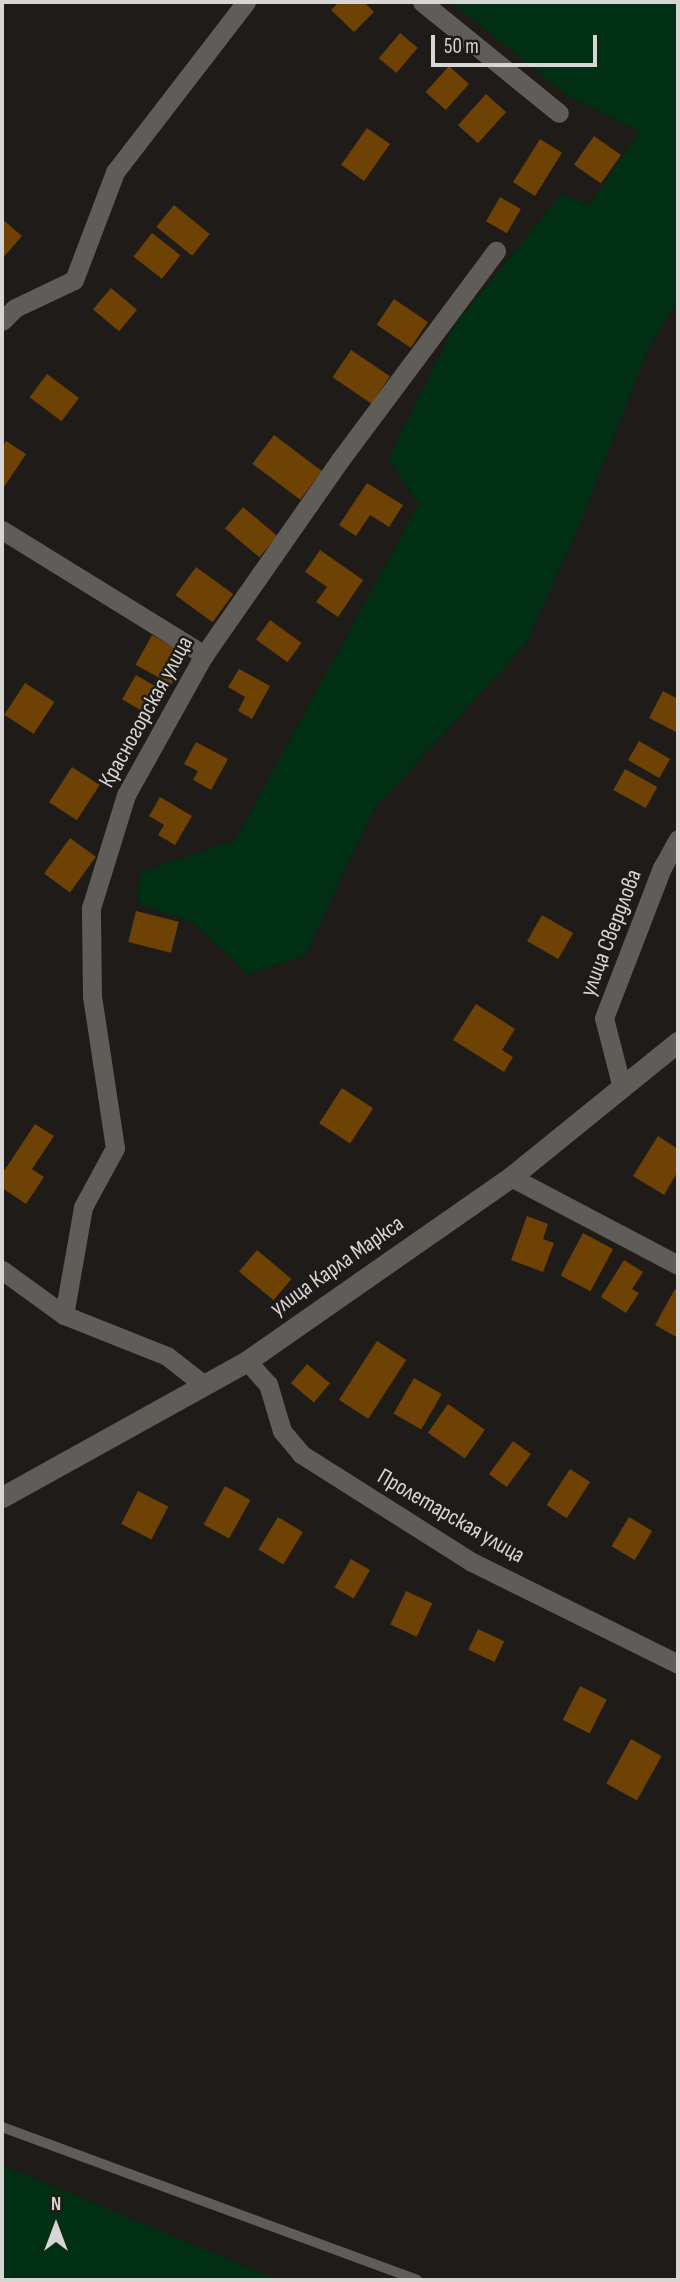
<!DOCTYPE html>
<html>
<head>
<meta charset="utf-8">
<style>
	body { margin:0 }
	#map { position:relative; width:680px; height:2282px; overflow:hidden; background:#1e1b18; font-family:"Sofia Sans Condensed",sans-serif }
	div>[style] { position:absolute }
	[style*='--x'] { left:calc(var(--x)*1px); top:calc(var(--y)*1px); width:calc(var(--w)*1px); rotate:calc(var(--a)*1deg) }
	.green>* { inset:0; background:#002f13 }
	.building>* { inset:0; background:#6e4104; transform-origin:0 0 }
	.service>* { height:10px; margin:-5px; padding:0 5px; transform-origin:5px; border-radius:5px; background:#605d59 }
	.minor>* { height:19px; margin:-9.5px; padding:0 9.5px; transform-origin:9.5px; border-radius:9.5px; background:#605d59 }
	.tertiary>* { height:21px; margin:-10.5px; padding:0 10.5px; transform-origin:10.5px; border-radius:10.5px; background:#605d59 }
	span { translate:-50% -50%; white-space:nowrap; text-align:center; line-height:1.15; -webkit-text-stroke:5px #1e1b18; paint-order:stroke }
	.street-label { font-size:23px; color:#d8d6d4 }
	.frame { position:absolute; inset:0; border:4px solid #d8d6d4; pointer-events:none }
	.north { position:absolute; left:21px; top:2191px; width:70px; height:70px; -webkit-text-stroke:5px #1e1b18; paint-order:stroke; rotate:0deg; font-size:19px; font-weight:700; line-height:28px; text-align:center; color:#d8d6d4 }
	.north::after { content:''; display:block; margin:auto; width:24px; height:32px; background:#d8d6d4; clip-path:polygon(50% 0,100% 100%,50% 72%,0 100%) }
	.scale { position:absolute; left:431px; top:35px; width:166px; height:32px; box-sizing:border-box; border:4px solid #d8d6d4; border-top:0; padding-left:9px; font-size:21px; line-height:24px; white-space:nowrap; color:#d8d6d4; -webkit-text-stroke:5px #1e1b18; paint-order:stroke }
</style>
</head>
<body>
<div id="map">
	<div class="green">
		<div style="clip-path:polygon(451px 2px,678px 2px,678px 300px,650px 345px,578px 528px,525px 645px,373px 810px,305px 956px,247px 974px,194px 923px,137px 903px,140px 872px,235px 840px,419px 504px,388px 459px,456px 323px,561px 194px,589px 205px,640px 131px,569px 97px)"></div>
		<div style="clip-path:polygon(2px 2165px,278px 2280px,2px 2280px)"></div>
	</div>
	<div class="building">
		<div style="clip-path:polygon(339px 2px,364px 2px,374px 12px,354px 32px,331px 10px)"></div>
		<div style="left:400px;top:33px;width:23px;height:33px;rotate:40deg"></div>
		<div style="left:449px;top:66px;width:27px;height:35px;rotate:42deg"></div>
		<div style="left:486px;top:94px;width:27px;height:42px;rotate:42deg"></div>
		<div style="left:367px;top:128px;width:28px;height:45px;rotate:35deg"></div>
		<div style="left:594px;top:136px;width:33px;height:35px;rotate:35deg"></div>
		<div style="left:540px;top:139px;width:26px;height:51px;rotate:32deg"></div>
		<div style="left:500px;top:197px;width:24px;height:28px;rotate:30deg"></div>
		<div style="left:174px;top:205px;width:46px;height:28px;rotate:39deg"></div>
		<div style="clip-path:polygon(2px 219px,22px 236px,2px 259px)"></div>
		<div style="left:152px;top:233px;width:36px;height:30px;rotate:38deg"></div>
		<div style="left:111px;top:288px;width:34px;height:28px;rotate:40deg"></div>
		<div style="left:394px;top:299px;width:41px;height:31px;rotate:34deg"></div>
		<div style="left:351px;top:350px;width:47px;height:33px;rotate:34deg"></div>
		<div style="left:47px;top:374px;width:40px;height:29px;rotate:37deg"></div>
		<div style="left:274px;top:435px;width:60px;height:36px;rotate:37deg"></div>
		<div style="clip-path:polygon(6px 441px,26px 454px,2px 490px,2px 448px)"></div>
		<div style="clip-path:polygon(367px 483px,403px 505px,389px 527px,370px 515px,356px 536px,339px 525px)"></div>
		<div style="left:243px;top:507px;width:45px;height:28px;rotate:40deg"></div>
		<div style="clip-path:polygon(320px 550px,363px 580px,338px 617px,316px 602px,327px 587px,305px 572px)"></div>
		<div style="left:196px;top:567px;width:46px;height:35px;rotate:36deg"></div>
		<div style="left:270px;top:620px;width:39px;height:24px;rotate:36deg"></div>
		<div style="left:152px;top:635px;width:41px;height:34px;rotate:29deg"></div>
		<div style="clip-path:polygon(239px 669px,270px 686px,252px 719px,238px 711px,245px 697px,228px 687px)"></div>
		<div style="left:136px;top:675px;width:32px;height:28px;rotate:30deg"></div>
		<div style="left:25px;top:683px;width:35px;height:38px;rotate:33deg"></div>
		<div style="clip-path:polygon(663px 691px,678px 699px,678px 733px,649px 718px)"></div>
		<div style="left:639px;top:741px;width:36px;height:22px;rotate:30deg"></div>
		<div style="clip-path:polygon(196px 742px,228px 759px,211px 790px,193px 780px,198px 771px,184px 764px)"></div>
		<div style="left:72px;top:767px;width:33px;height:42px;rotate:33deg"></div>
		<div style="left:625px;top:769px;width:37px;height:24px;rotate:29deg"></div>
		<div style="clip-path:polygon(160px 797px,192px 816px,175px 845px,158px 835px,164px 825px,149px 816px)"></div>
		<div style="left:70px;top:838px;width:32px;height:44px;rotate:36deg"></div>
		<div style="left:136px;top:911px;width:44px;height:32px;rotate:14deg"></div>
		<div style="left:542px;top:915px;width:36px;height:30px;rotate:30deg"></div>
		<div style="clip-path:polygon(476px 1004px,515px 1029px,502px 1050px,513px 1057px,504px 1072px,453px 1040px)"></div>
		<div style="left:342px;top:1088px;width:37px;height:42px;rotate:33deg"></div>
		<div style="clip-path:polygon(35px 1124px,54px 1136px,32px 1169px,44px 1177px,26px 1204px,2px 1188px,2px 1174px)"></div>
		<div style="clip-path:polygon(658px 1136px,678px 1149px,678px 1171px,664px 1195px,633px 1176px)"></div>
		<div style="clip-path:polygon(527px 1216px,548px 1224px,543px 1239px,554px 1243px,543px 1272px,511px 1260px)"></div>
		<div style="left:583px;top:1233px;width:34px;height:48px;rotate:28deg"></div>
		<div style="left:257px;top:1250px;width:45px;height:28px;rotate:40deg"></div>
		<div style="clip-path:polygon(624px 1260px,643px 1272px,632px 1289px,639px 1293px,626px 1313px,601px 1297px)"></div>
		<div style="clip-path:polygon(675px 1289px,678px 1291px,678px 1338px,655px 1325px)"></div>
		<div style="left:377px;top:1341px;width:35px;height:70px;rotate:33deg"></div>
		<div style="left:307px;top:1364px;width:30px;height:25px;rotate:40deg"></div>
		<div style="left:414px;top:1378px;width:32px;height:41px;rotate:30deg"></div>
		<div style="left:448px;top:1404px;width:45px;height:35px;rotate:35deg"></div>
		<div style="left:513px;top:1441px;width:22px;height:41px;rotate:36deg"></div>
		<div style="left:570px;top:1469px;width:24px;height:43px;rotate:33deg"></div>
		<div style="left:225px;top:1486px;width:29px;height:44px;rotate:29deg"></div>
		<div style="left:138px;top:1491px;width:34px;height:37px;rotate:27deg"></div>
		<div style="left:278px;top:1517px;width:29px;height:38px;rotate:31deg"></div>
		<div style="left:629px;top:1517px;width:27px;height:34px;rotate:31deg"></div>
		<div style="left:351px;top:1559px;width:22px;height:33px;rotate:30deg"></div>
		<div style="left:406px;top:1591px;width:29px;height:37px;rotate:25deg"></div>
		<div style="left:478px;top:1629px;width:29px;height:23px;rotate:25deg"></div>
		<div style="left:580px;top:1686px;width:30px;height:38px;rotate:27deg"></div>
		<div style="left:631px;top:1739px;width:35px;height:51px;rotate:29deg"></div>
	</div>
	<div class="service">
		<div style="--x:2;--y:2127;--w:442;--a:20.2"></div>
	</div>
	<div class="minor">
		<div style="--x:422;--y:2;--w:176;--a:39"></div>
		<div style="--x:2;--y:321;--w:18;--a:-45"></div>
		<div style="--x:15;--y:308;--w:65;--a:-25.4"></div>
		<div style="--x:74;--y:280;--w:116;--a:-69.2"></div>
		<div style="--x:115;--y:172;--w:215;--a:-52.4"></div>
		<div style="--x:2;--y:530;--w:238;--a:31.7"></div>
		<div style="--x:622;--y:1088;--w:72;--a:-104.4"></div>
		<div style="--x:604;--y:1018;--w:161;--a:-68.9"></div>
		<div style="--x:662;--y:868;--w:33;--a:-61"></div>
		<div style="--x:511;--y:1177;--w:189;--a:27.8"></div>
		<div style="--x:2;--y:1270;--w:77;--a:36"></div>
		<div style="--x:64;--y:1315;--w:111;--a:21.7"></div>
		<div style="--x:167;--y:1356;--w:47;--a:38.1"></div>
		<div style="--x:64;--y:1315;--w:110;--a:-80"></div>
		<div style="--x:83;--y:1207;--w:67;--a:-61.5"></div>
		<div style="--x:115;--y:1148;--w:154;--a:-98.6"></div>
		<div style="--x:92;--y:996;--w:88;--a:-90.7"></div>
		<div style="--x:91;--y:908;--w:118;--a:-72.8"></div>
		<div style="--x:126;--y:795;--w:160;--a:-60.9"></div>
		<div style="--x:204;--y:655;--w:238;--a:-55.1"></div>
		<div style="--x:340;--y:460;--w:261;--a:-53.3"></div>
		<div style="--x:247;--y:1361;--w:31;--a:48"></div>
		<div style="--x:268;--y:1384;--w:49;--a:73.4"></div>
		<div style="--x:282;--y:1431;--w:30;--a:50"></div>
		<div style="--x:301;--y:1454;--w:202;--a:32.3"></div>
		<div style="--x:472;--y:1562;--w:230;--a:26.3"></div>
	</div>
	<div class="tertiary">
		<div style="--x:2;--y:1497;--w:280;--a:-29"></div>
		<div style="--x:247;--y:1361;--w:322;--a:-34.9"></div>
		<div style="--x:511;--y:1177;--w:215;--a:-39"></div>
	</div>
	<div class="street-label">
		<span style="left:146px;top:712px;rotate:-61deg">Красногорская улица</span>
		<span style="left:611px;top:933px;rotate:-69deg">улица Свердлова</span>
		<span style="left:337px;top:1266px;rotate:-35deg">улица Карла Маркса</span>
		<span style="left:451px;top:1516px;rotate:30deg">Пролетарская улица</span>
	</div>
	<div class="frame"></div>
	<div class="north">N</div>
	<div class="scale">50 m</div>
</div>
</body>
</html>
